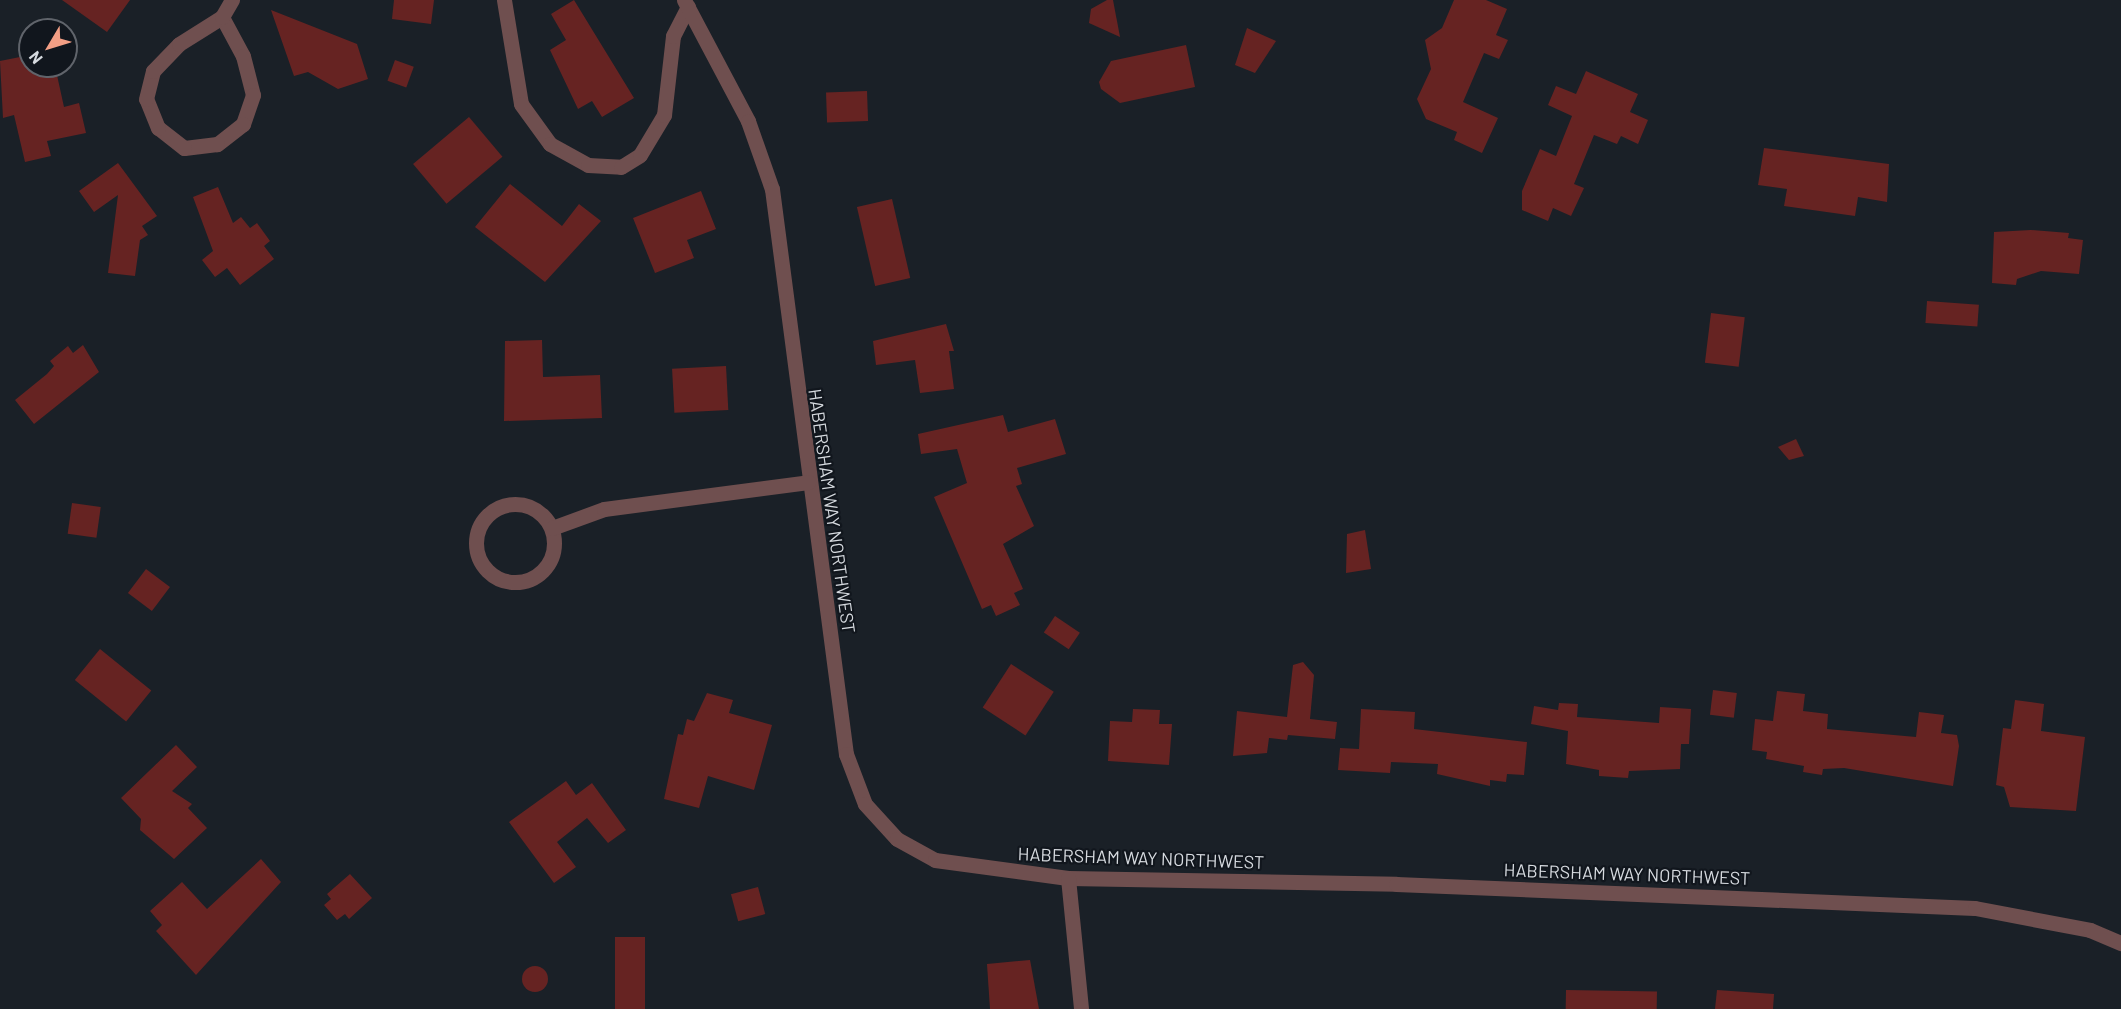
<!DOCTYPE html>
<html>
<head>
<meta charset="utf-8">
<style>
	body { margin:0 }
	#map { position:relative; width:2121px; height:1009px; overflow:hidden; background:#1a2027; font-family:Barlow,sans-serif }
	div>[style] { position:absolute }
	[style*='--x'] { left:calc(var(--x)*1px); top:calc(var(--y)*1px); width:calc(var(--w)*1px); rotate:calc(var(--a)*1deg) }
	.building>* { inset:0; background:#662322; transform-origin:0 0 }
	.round { border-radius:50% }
	.minor>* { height:15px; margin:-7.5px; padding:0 7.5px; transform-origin:7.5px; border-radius:7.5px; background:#6f4f4f }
	.minor>.ring { margin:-7.5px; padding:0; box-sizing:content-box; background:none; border:15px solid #6f4f4f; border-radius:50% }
	span { translate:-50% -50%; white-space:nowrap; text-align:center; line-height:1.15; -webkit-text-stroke:4.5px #11161d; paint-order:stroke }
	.street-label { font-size:18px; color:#d6dadf }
	.north { position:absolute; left:18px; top:18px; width:60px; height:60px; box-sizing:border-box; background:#11161d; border:2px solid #60646b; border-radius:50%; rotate:232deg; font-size:16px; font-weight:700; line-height:24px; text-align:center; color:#d6dadf }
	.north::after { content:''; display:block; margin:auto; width:21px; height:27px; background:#f39f85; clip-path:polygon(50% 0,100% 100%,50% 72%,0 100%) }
</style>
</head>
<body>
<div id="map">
	<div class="building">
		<div style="clip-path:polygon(62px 0,130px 0,107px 32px)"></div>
		<div style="clip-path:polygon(394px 0,434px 0,431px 24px,392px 19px)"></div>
		<div style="clip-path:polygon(574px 0,634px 98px,602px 117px,592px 101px,578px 109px,550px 50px,566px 40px,551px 14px)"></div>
		<div style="clip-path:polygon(1107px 0,1113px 0,1120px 37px,1089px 23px,1091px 9px)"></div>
		<div style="clip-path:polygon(1454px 0,1486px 0,1507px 9px,1496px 35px,1508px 40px,1499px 59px,1484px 53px,1463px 102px,1498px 118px,1482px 153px,1454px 140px,1457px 132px,1426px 119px,1417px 99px,1431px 69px,1425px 40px,1442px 28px)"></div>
		<div style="clip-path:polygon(271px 10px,357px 44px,368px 79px,338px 89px,308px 72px,294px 76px)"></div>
		<div style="clip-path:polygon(1247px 28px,1276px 41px,1255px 73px,1235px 65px)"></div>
		<div style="clip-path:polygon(1186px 45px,1195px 87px,1120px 103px,1101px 89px,1099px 82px,1111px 61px)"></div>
		<div style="clip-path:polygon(30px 55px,30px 66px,55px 66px,64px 107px,79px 103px,86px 133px,47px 141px,51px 156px,25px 162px,14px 115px,3px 118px,0 61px)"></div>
		<div style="left:395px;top:60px;width:20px;height:22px;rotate:20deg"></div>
		<div style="clip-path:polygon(1586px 71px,1638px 94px,1630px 112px,1648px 120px,1638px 144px,1621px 136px,1617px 144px,1594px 135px,1574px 184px,1584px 188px,1571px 216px,1553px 208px,1548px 221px,1522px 210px,1522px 191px,1540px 149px,1556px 156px,1572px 116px,1548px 105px,1556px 86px,1576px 94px)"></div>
		<div style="left:867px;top:91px;width:30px;height:41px;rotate:88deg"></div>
		<div style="left:469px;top:117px;width:52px;height:73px;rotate:50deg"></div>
		<div style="clip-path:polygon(1764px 148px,1889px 164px,1887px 202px,1858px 197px,1855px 216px,1784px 206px,1787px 189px,1758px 185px)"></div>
		<div style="clip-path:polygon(118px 163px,157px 216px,142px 226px,148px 235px,140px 240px,135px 276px,108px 273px,118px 195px,94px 212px,79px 191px)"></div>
		<div style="clip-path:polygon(510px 184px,562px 226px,579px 204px,601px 221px,545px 282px,475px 227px)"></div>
		<div style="clip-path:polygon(218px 187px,233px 223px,241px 217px,250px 228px,257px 223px,270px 241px,264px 246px,274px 259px,240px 285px,227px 268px,215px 277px,202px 260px,213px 251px,193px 197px)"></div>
		<div style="clip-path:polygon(701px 191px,716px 229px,687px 240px,694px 258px,655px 273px,633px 218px)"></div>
		<div style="left:892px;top:199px;width:81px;height:36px;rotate:77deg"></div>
		<div style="clip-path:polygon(2031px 230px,2069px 233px,2068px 238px,2083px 240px,2079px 274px,2041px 271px,2017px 279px,2016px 285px,1992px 283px,1994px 232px)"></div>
		<div style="left:1927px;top:301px;width:52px;height:22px;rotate:4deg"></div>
		<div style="left:1711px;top:313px;width:34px;height:50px;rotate:7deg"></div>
		<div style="clip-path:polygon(946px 324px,954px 351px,949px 351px,954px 389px,920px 393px,915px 360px,876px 365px,873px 341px)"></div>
		<div style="clip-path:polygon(542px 340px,543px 377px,600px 375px,602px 418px,504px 421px,505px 341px)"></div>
		<div style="clip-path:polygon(83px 345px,99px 372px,34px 424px,15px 400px,47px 374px,54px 366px,50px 361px,68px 346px,73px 353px)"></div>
		<div style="left:726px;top:366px;width:44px;height:54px;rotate:87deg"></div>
		<div style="clip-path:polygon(1003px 415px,1008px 432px,1055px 419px,1066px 454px,1017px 468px,1022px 484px,1016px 486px,1034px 526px,1003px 544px,1023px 589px,1014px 593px,1020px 605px,996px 616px,991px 605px,982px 609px,934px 497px,967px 483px,957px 449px,921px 454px,918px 434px)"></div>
		<div style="clip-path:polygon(1796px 439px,1804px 456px,1789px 460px,1778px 447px)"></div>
		<div style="left:72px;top:503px;width:29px;height:31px;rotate:8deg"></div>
		<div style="clip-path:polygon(1365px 530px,1371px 569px,1346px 573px,1347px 534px)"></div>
		<div style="left:146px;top:569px;width:30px;height:30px;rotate:37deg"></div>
		<div style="left:1055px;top:616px;width:30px;height:20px;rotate:34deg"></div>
		<div style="left:100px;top:649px;width:66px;height:40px;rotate:39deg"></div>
		<div style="clip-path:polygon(1303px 662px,1314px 675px,1310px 719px,1337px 722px,1335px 739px,1288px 735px,1287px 740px,1269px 738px,1267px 753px,1233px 756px,1237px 711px,1287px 717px,1293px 665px)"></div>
		<div style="left:1011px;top:664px;width:51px;height:52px;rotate:33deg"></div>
		<div style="left:1713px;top:690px;width:24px;height:25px;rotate:7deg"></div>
		<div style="clip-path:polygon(1777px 691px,1805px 694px,1803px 711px,1828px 714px,1827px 729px,1916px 737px,1919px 712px,1944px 715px,1941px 733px,1957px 735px,1959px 746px,1953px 786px,1844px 768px,1823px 769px,1822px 775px,1803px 772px,1804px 766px,1766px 759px,1767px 752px,1752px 750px,1755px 719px,1773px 721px)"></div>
		<div style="clip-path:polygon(707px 693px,733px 700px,729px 713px,772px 725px,754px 790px,708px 776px,699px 808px,664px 799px,678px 734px,683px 735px,687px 719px,694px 721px)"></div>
		<div style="clip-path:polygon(2015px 700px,2044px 704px,2041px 731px,2085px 737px,2076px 811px,2010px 807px,2004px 787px,1996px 785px,2003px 728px,2011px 729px)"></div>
		<div style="clip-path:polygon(1559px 703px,1578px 704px,1577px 717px,1659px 723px,1660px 707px,1691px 709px,1689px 744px,1681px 744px,1680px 769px,1629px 771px,1628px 778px,1599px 776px,1599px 770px,1566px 764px,1568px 731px,1531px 724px,1534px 706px,1558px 710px)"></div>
		<div style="clip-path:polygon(1133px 709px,1160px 710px,1159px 724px,1172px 724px,1169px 765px,1108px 761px,1110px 721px,1132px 722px)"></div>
		<div style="clip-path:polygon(1361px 709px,1415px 712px,1414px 729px,1527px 742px,1524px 775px,1507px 774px,1506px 782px,1490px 780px,1490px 786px,1437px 774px,1438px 764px,1391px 762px,1390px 773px,1338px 770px,1340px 748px,1359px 749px)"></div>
		<div style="clip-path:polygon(176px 745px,197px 767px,172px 791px,192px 804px,188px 808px,207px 828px,174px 859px,140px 830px,141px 819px,121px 798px)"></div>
		<div style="clip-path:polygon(566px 781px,576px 795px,592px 783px,626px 830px,608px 843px,587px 818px,557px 842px,576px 867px,554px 883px,509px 822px)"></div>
		<div style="clip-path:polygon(261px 859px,281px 882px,196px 975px,156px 931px,162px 925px,150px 911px,182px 882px,207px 909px)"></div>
		<div style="clip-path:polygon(350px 874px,372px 898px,349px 919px,345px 914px,337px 920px,324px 905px,331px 899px,327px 894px)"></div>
		<div style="left:758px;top:887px;width:28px;height:28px;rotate:75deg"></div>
		<div style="left:615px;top:937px;width:30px;height:72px"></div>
		<div style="clip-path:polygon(1030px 960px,1039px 1009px,990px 1009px,987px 964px)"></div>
		<div class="round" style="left:522px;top:966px;width:26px;height:26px"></div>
		<div style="left:1566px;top:990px;width:91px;height:19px;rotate:1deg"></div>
		<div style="clip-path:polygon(1717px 990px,1774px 994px,1773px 1009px,1715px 1009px)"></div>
	</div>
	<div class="minor">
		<div style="--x:504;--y:0;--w:105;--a:80.7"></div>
		<div style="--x:521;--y:104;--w:49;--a:54.1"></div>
		<div style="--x:550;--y:144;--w:43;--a:28.9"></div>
		<div style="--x:588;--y:165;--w:33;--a:3"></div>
		<div style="--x:621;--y:167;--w:22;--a:-32"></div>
		<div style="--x:640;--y:155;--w:47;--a:-59"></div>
		<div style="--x:664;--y:115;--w:80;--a:-83.5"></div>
		<div style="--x:673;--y:36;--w:33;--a:-63"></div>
		<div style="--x:684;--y:0;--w:137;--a:62.1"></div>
		<div style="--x:748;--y:121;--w:72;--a:70.6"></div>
		<div style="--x:772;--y:189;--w:570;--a:82.54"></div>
		<div style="--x:846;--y:754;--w:53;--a:69.2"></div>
		<div style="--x:865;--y:804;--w:47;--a:47.6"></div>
		<div style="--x:897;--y:839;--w:43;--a:28.9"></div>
		<div style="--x:935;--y:860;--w:134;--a:7.7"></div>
		<div style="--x:1068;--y:878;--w:328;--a:1"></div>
		<div style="--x:1396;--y:884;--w:579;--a:2.37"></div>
		<div style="--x:1975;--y:908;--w:117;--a:10.8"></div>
		<div style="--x:2090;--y:930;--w:34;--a:23"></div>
		<div style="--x:222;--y:17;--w:44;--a:61.7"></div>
		<div style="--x:243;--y:56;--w:40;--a:75.6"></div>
		<div style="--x:253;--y:95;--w:31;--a:109"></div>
		<div style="--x:243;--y:124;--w:33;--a:142"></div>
		<div style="--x:217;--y:144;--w:33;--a:173"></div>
		<div style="--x:184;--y:148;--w:33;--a:-142"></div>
		<div style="--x:158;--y:128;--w:31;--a:-112"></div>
		<div style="--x:146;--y:99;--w:29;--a:-76"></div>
		<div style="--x:153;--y:71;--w:37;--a:-46"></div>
		<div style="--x:179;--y:44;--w:51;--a:-32.1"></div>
		<div style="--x:222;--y:17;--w:20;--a:-60"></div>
		<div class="ring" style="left:476px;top:504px;width:63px;height:63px"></div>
		<div style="--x:552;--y:528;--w:55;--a:-20.1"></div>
		<div style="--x:604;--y:509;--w:206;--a:-7.5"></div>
		<div style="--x:1068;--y:878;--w:132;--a:84.3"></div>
	</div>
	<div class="street-label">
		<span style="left:832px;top:511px;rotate:82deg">HABERSHAM WAY NORTHWEST</span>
		<span style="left:1141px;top:858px;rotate:2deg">HABERSHAM WAY NORTHWEST</span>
		<span style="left:1627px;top:874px;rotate:2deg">HABERSHAM WAY NORTHWEST</span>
	</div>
	<div class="north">N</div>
</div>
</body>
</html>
